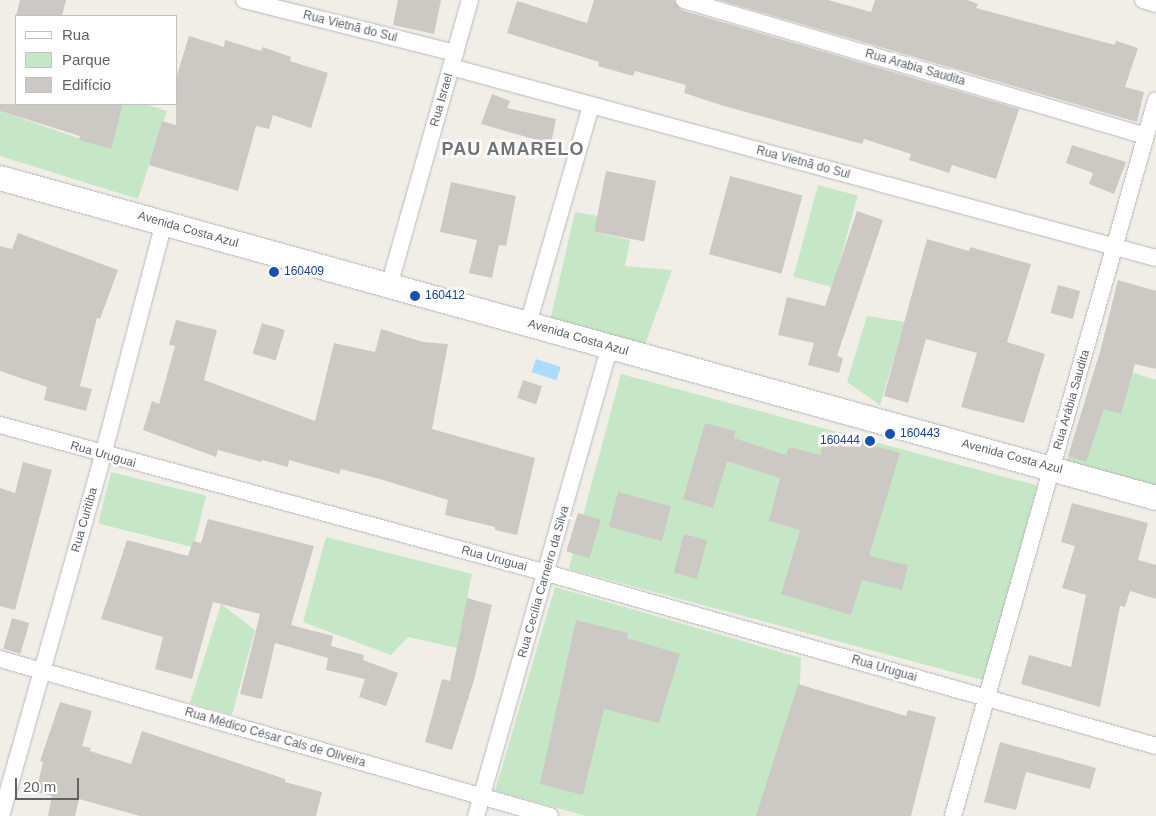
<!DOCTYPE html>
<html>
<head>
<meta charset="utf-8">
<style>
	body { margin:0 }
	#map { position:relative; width:1156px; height:816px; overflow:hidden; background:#f1eee8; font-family:Arial,sans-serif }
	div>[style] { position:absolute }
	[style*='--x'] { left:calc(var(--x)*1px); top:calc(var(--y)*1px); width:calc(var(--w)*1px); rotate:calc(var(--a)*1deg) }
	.green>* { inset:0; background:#c6e7c5; transform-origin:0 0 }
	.water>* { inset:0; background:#abdcfd; transform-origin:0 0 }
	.building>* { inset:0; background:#ccc9c5; transform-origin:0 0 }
	.roads { filter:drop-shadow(0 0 1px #b5b8bc) drop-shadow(0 0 1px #b5b8bc) }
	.street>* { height:16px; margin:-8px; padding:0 8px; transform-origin:8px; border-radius:8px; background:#fff }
	.secondary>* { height:24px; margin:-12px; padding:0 12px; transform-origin:12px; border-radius:12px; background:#fff }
	.dots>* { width:14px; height:14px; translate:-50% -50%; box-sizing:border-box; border:2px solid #fff; border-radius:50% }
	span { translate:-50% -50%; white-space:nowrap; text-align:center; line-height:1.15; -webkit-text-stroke:5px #fff; paint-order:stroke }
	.street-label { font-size:12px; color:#5f6368 }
	.transit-label { font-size:12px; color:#164399 }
	.left { translate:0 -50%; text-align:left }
	.right { translate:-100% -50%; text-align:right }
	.district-label { font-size:18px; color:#707579; font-weight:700; letter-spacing:1px }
	.legend { position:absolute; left:15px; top:15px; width:162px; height:90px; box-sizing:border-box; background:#fff; border:1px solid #bfc1c3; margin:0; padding:6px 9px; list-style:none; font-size:15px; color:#5f6368 }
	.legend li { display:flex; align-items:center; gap:10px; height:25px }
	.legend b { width:25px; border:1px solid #bfc1c3 }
	.scale { position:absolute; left:15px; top:778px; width:64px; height:22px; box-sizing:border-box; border:2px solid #5f6368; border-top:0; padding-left:6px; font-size:15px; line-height:18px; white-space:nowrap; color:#5f6368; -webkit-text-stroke:4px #fff; paint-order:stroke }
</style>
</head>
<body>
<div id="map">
	<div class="green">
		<div style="clip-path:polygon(123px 104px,145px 104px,167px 111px,138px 199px,0 156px,0 111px,110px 149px)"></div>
		<div style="left:818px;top:185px;width:41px;height:95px;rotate:15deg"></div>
		<div style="clip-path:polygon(575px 212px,598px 216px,594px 232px,630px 240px,625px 266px,672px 270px,645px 345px,550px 321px)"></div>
		<div style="clip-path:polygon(867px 316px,905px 322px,880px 405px,847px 382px)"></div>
		<div style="clip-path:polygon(1097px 361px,1156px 380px,1156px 489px,1066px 463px)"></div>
		<div style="left:621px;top:374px;width:431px;height:202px;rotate:15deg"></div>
		<div style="left:111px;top:472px;width:98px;height:53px;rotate:14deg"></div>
		<div style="clip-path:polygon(326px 537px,472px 574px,457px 648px,408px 637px,391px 655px,303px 622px)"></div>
		<div style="clip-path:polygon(555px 587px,801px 658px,794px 816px,586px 816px,495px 791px)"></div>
		<div style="clip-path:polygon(221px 604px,255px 630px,232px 715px,190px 703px)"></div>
	</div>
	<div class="water">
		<div style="left:536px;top:359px;width:26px;height:14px;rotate:18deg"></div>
	</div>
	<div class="building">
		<div style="clip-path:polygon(20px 0,66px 0,62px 16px,16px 16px)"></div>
		<div style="clip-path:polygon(398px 0,441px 0,434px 34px,393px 25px)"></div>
		<div style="clip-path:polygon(594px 0,674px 0,681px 10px,1019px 109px,996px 179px,952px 165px,949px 173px,909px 160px,911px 154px,864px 139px,862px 144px,724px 106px,684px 93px,686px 85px,635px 71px,633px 76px,598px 66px,599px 62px,507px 33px,517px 1px,587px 23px)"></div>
		<div style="clip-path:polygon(719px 0,828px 0,871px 12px,875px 0,967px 0,978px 4px,976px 8px,1043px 26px,1115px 45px,1116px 41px,1138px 48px,1125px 87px,1144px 92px,1137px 122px)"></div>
		<div style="clip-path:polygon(189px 36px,224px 47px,225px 40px,261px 51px,263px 47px,291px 57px,290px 61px,328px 73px,311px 128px,273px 115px,269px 129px,256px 126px,238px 191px,149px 165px,162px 121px,176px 125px,176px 78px)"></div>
		<div style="clip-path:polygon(492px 94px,510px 101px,507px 108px,556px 119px,551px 144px,481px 124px)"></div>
		<div style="clip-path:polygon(0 104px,123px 104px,111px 149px,79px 140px,80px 136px,0 111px)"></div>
		<div style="clip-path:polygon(1072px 145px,1126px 162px,1114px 194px,1089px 184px,1093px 173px,1066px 163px)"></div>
		<div style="left:606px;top:171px;width:51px;height:62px;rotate:11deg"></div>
		<div style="left:730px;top:176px;width:75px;height:81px;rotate:15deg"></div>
		<div style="clip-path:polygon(451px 182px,516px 196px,506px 246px,499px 245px,492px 278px,469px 273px,477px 240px,440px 232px)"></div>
		<div style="clip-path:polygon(857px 211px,883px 220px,837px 356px,843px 358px,839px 373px,808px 365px,814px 343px,778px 335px,787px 297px,825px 306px)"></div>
		<div style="clip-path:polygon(18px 233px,118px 270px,100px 319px,97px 318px,80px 386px,92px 389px,86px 411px,44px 400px,47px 387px,0 371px,0 246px,12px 249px)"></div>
		<div style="clip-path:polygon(927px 239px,969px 251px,970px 247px,1031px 264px,1007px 342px,1045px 354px,1024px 423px,961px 407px,977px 353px,926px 339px,908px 403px,884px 396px)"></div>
		<div style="clip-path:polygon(1118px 280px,1156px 291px,1156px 369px,1135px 364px,1121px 414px,1104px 409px,1086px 462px,1068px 456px,1100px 352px)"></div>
		<div style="left:1058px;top:285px;width:23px;height:29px;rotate:15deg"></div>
		<div style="clip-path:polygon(176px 320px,217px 330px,204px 380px,315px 421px,334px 343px,375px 352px,381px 329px,423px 342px,448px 344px,432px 429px,535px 458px,517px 535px,495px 530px,495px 527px,445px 515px,448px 500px,383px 480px,341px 469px,339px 474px,289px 460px,288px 467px,262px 460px,261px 462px,218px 450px,216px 457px,143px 430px,152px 401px,159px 404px,175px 346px,169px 345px)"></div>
		<div style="left:262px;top:323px;width:24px;height:32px;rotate:17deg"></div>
		<div style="left:523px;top:380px;width:20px;height:19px;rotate:18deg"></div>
		<div style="clip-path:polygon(705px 423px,735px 431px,734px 438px,786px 455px,789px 447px,820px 455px,826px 433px,900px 453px,869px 556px,908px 565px,902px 590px,862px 580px,851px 615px,781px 594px,800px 530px,769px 521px,780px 478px,727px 461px,713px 508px,683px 499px)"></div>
		<div style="clip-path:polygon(23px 462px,52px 470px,15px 610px,0 606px,0 488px,15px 493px)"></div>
		<div style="left:618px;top:492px;width:55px;height:36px;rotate:15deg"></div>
		<div style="clip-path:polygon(1072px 503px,1148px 523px,1138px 560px,1156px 565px,1156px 599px,1130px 591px,1125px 607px,1120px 606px,1100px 707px,1021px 684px,1029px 655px,1071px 667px,1086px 595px,1062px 588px,1075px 546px,1061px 542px)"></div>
		<div style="left:578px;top:513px;width:24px;height:40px;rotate:17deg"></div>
		<div style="clip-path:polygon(208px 519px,314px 546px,291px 625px,333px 636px,331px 646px,364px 655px,363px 660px,398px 673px,386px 706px,359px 697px,365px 679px,326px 670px,328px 658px,275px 643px,262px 699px,240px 694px,260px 614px,213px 602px,192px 679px,155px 669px,163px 637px,101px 619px,127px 540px,188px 556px,193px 541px,201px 543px)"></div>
		<div style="left:684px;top:534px;width:24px;height:40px;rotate:15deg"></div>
		<div style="clip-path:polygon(467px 598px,492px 605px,474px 680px,452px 750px,425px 742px,442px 679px,450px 681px)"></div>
		<div style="left:12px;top:618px;width:18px;height:32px;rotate:16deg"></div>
		<div style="clip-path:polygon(576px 620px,628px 633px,627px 638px,680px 654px,659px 723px,604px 709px,583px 795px,540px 784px)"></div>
		<div style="clip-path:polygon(798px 684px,906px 716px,908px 710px,936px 717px,911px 816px,756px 816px)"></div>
		<div style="clip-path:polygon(60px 702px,92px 711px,82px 746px,91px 748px,90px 751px,131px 764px,142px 731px,285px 779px,285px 782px,322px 792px,316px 816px,140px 816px,79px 799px,75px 816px,48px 816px,52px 796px,36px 792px,43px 762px,40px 761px)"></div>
		<div style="clip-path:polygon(1000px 742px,1096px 768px,1090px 789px,1026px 772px,1016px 810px,984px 802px)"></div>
	</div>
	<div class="roads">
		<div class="street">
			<div style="--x:244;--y:0;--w:218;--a:14.1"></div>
			<div style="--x:684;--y:0;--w:481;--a:16.4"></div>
			<div style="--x:1143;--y:0;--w:14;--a:17"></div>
			<div style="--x:451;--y:67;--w:730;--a:15.16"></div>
			<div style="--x:389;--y:286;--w:297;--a:-74.2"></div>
			<div style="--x:528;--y:324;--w:227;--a:-73.9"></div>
			<div style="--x:0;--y:425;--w:567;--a:15.14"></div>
			<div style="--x:547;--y:573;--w:633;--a:15.86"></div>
			<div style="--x:0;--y:659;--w:572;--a:15.93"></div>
			<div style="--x:1;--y:816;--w:375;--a:-74.2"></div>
			<div style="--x:103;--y:455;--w:240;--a:-75.3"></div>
			<div style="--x:476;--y:816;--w:488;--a:-74.1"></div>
			<div style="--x:953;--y:816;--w:744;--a:-74.17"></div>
		</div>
		<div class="secondary">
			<div style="--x:0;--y:178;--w:1199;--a:15.47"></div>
		</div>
	</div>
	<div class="dots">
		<div style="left:274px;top:272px;background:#1a4fb4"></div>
		<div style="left:415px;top:296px;background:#1a4fb4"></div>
		<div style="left:890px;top:434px;background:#1a4fb4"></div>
		<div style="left:870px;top:441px;background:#1a4fb4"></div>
	</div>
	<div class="street-label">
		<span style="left:350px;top:27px;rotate:14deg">Rua Vietnã do Sul</span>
		<span style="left:915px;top:68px;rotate:16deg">Rua Arabia Saudita</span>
		<span style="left:442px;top:100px;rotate:-74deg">Rua Israel</span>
		<span style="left:803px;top:163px;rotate:15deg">Rua Vietnã do Sul</span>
		<span style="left:188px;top:230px;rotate:16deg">Avenida Costa Azul</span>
		<span style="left:578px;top:338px;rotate:16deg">Avenida Costa Azul</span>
		<span style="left:1072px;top:400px;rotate:-74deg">Rua Arábia Saudita</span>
		<span style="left:103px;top:455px;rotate:16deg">Rua Uruguai</span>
		<span style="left:1012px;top:457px;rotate:15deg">Avenida Costa Azul</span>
		<span style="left:85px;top:520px;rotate:-74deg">Rua Curitiba</span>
		<span style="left:494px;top:559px;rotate:15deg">Rua Uruguai</span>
		<span style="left:544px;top:582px;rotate:-74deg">Rua Cecília Carneiro da Silva</span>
		<span style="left:884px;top:669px;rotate:16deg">Rua Uruguai</span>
		<span style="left:275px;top:738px;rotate:16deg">Rua Médico César Cals de Oliveira</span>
	</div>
	<div class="transit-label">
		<span class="left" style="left:284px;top:272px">160409</span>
		<span class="left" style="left:425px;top:296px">160412</span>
		<span class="left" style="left:900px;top:434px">160443</span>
		<span class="right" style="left:860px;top:441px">160444</span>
	</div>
	<div class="district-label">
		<span style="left:513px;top:149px">PAU AMARELO</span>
	</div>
	<ul class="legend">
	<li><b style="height:6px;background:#fff"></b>Rua</li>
	<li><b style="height:14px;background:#c6e7c5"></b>Parque</li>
	<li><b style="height:14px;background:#ccc9c5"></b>Edifício</li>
	</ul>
	<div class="scale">20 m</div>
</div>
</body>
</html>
